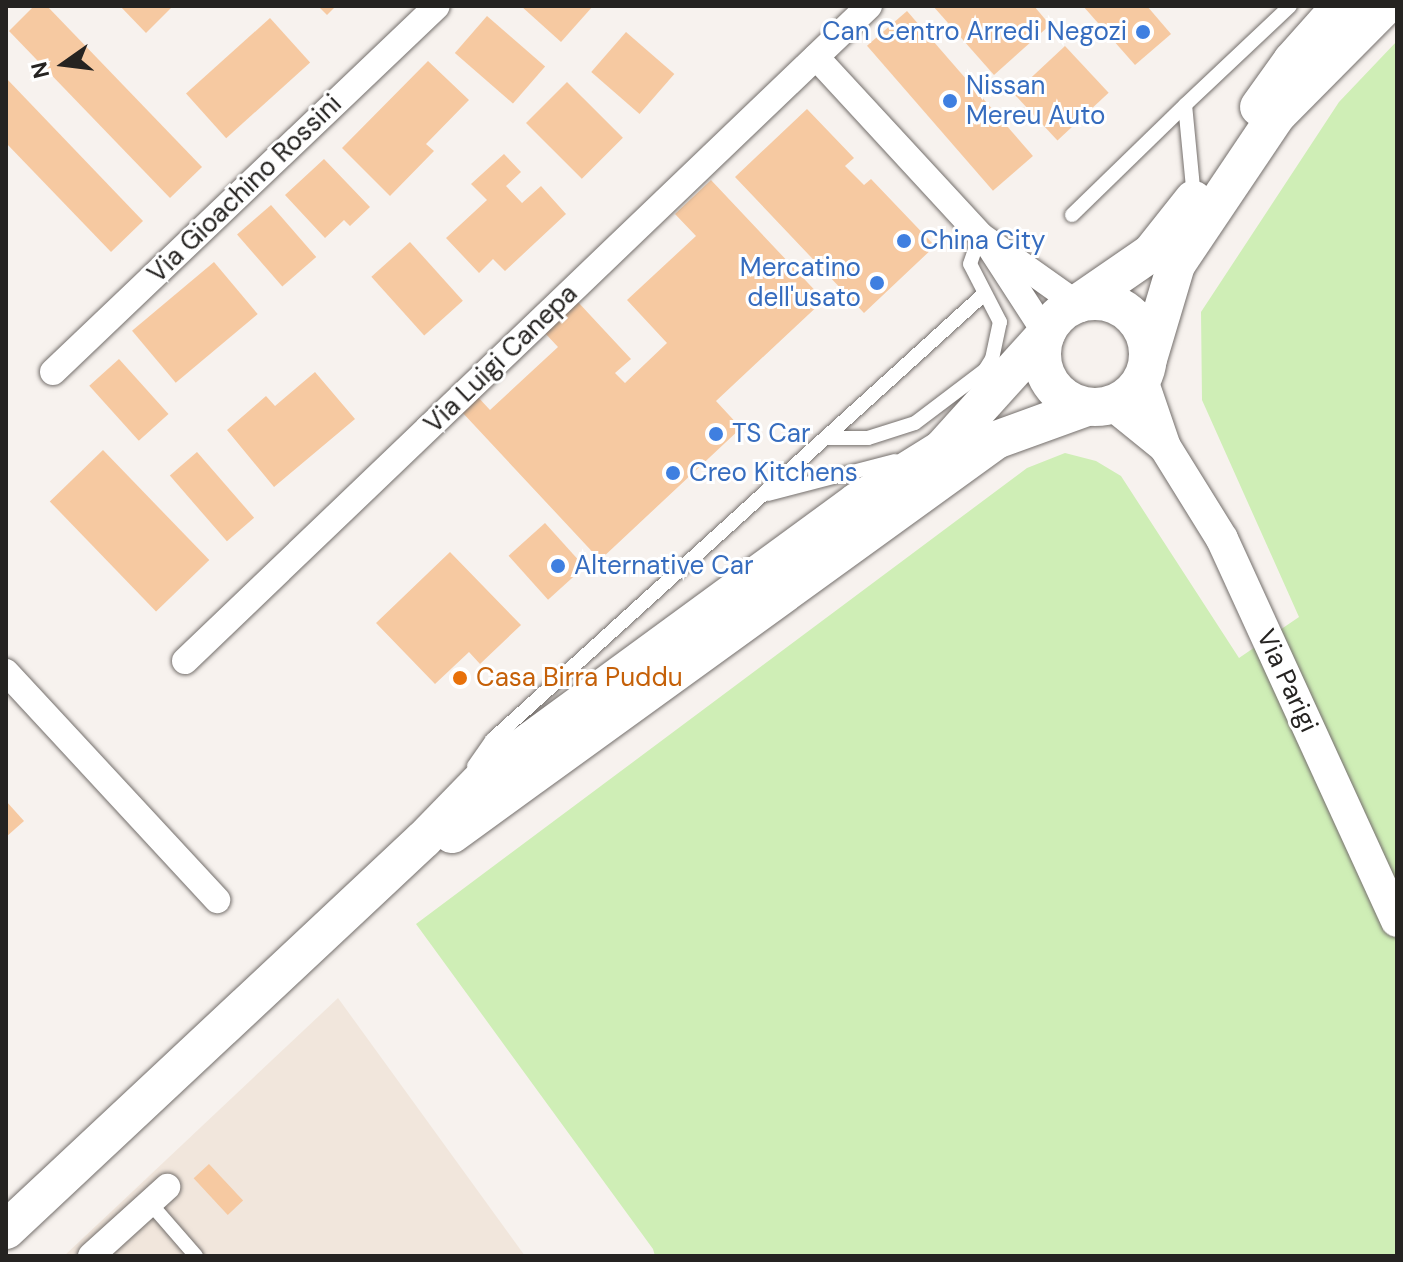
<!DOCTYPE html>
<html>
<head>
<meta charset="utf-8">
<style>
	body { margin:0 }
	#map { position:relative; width:1403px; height:1262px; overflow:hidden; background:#f7f2ee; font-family:"DM Sans",sans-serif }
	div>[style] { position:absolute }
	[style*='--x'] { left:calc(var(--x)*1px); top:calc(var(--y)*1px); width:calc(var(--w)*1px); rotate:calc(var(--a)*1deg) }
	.built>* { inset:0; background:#f1e6dc }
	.green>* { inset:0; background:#cfeeb6 }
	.building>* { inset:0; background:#f6c9a1; transform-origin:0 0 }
	.roads { filter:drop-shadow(0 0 2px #746f6c) drop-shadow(0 0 2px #746f6c) }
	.service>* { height:14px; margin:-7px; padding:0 7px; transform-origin:7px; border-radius:7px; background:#fff }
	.minor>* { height:26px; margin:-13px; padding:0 13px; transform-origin:13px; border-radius:13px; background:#fff }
	.tertiary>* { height:32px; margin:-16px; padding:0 16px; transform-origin:16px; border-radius:16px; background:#fff }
	.secondary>* { height:38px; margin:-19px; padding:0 19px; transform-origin:19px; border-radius:19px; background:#fff }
	.secondary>.ring { margin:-19px; padding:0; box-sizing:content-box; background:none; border:38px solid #fff; border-radius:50% }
	.dots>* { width:22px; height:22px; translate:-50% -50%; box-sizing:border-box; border:4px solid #fff; border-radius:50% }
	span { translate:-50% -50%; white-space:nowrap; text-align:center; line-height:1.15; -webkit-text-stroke:6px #fff; paint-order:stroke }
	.shop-label { font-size:26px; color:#366cbe }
	.right { translate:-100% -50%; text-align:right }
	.left { translate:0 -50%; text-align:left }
	.street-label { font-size:26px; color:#252321 }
	.food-label { font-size:26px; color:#c56008 }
	.frame { position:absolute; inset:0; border:8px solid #252321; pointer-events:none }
	.north { position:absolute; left:24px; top:24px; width:80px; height:80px; -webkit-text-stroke:6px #fff; paint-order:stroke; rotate:256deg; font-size:22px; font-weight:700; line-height:32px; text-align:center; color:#252321 }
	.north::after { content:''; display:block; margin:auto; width:28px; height:36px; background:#252321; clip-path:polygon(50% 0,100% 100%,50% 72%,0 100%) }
</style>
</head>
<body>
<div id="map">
	<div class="built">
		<div style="clip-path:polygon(338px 998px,525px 1256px,64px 1256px)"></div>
	</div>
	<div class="green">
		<div style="clip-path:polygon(1397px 41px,1397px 1256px,655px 1256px,653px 1249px,416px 924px,1027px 468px,1065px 453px,1096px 461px,1121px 476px,1239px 658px,1299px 617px,1202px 400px,1201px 312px,1339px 102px)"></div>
	</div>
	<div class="building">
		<div style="clip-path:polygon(34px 6px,47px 6px,202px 167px,170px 198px,9px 31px)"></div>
		<div style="clip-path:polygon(120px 6px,173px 6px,146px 33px)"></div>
		<div style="clip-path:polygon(318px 6px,336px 6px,327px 15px)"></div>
		<div style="clip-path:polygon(521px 6px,593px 6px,561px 42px)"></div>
		<div style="clip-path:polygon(933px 6px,1034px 6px,1050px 25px,994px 75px)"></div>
		<div style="clip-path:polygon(1083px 6px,1147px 6px,1171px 34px,1135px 65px)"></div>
		<div style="left:907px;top:11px;width:192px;height:53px;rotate:49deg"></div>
		<div style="left:487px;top:16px;width:77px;height:49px;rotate:41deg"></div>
		<div style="left:270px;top:18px;width:60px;height:113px;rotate:48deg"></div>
		<div style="left:626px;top:32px;width:64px;height:53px;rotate:41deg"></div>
		<div style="left:1065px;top:46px;width:64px;height:70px;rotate:47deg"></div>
		<div style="clip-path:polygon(428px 61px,469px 100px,426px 144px,434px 151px,390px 196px,342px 148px)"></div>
		<div style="clip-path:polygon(6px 78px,143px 221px,111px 252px,6px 143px)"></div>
		<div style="left:567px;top:82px;width:79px;height:58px;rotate:45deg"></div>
		<div style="clip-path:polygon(807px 109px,854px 158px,845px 166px,864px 185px,871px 179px,935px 246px,864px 313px,735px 177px)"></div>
		<div style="clip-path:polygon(504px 154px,521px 172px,506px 186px,522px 203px,541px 186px,566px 214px,505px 271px,493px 259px,479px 273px,446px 238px,487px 200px,471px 184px)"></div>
		<div style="clip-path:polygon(324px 159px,370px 207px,350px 226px,344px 220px,325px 238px,285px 195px)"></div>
		<div style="clip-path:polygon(711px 180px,824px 300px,716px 401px,741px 428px,600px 560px,461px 411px,477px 396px,490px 410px,558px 347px,544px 332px,577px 301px,631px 359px,615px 373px,625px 383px,667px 343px,627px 300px,696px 236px,675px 214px)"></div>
		<div style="left:271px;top:205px;width:69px;height:45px;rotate:49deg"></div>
		<div style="left:410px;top:242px;width:79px;height:52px;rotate:48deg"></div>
		<div style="left:214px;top:262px;width:68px;height:107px;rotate:50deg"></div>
		<div style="left:119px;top:359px;width:74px;height:40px;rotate:48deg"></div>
		<div style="clip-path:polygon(315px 372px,355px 419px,274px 487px,227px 430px,266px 396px,275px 406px)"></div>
		<div style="left:103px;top:450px;width:153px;height:74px;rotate:46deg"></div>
		<div style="left:197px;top:452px;width:87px;height:36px;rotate:49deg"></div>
		<div style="left:545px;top:523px;width:59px;height:49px;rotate:48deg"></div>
		<div style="clip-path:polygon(450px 552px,521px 625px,480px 664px,469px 652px,435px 684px,376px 623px)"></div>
		<div style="clip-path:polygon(6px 801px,24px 821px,6px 837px)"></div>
		<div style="left:209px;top:1164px;width:50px;height:21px;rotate:47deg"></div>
	</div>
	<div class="roads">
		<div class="service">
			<div style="--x:1194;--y:198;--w:93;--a:-95.5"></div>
			<div style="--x:1185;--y:105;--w:144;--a:-43.3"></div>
			<div style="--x:1072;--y:215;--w:158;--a:-44.2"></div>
			<div style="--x:826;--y:438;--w:42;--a:0"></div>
			<div style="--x:868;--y:438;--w:49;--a:-17.7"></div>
			<div style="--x:915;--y:423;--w:88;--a:-37.1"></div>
			<div style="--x:985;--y:370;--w:13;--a:-58"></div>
			<div style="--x:992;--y:359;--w:38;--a:-78"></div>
			<div style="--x:1000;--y:322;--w:65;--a:-117.3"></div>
			<div style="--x:970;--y:264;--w:31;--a:-71"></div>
			<div style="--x:768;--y:494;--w:131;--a:-14.6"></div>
			<div style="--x:474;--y:766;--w:32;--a:-55"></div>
			<div style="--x:492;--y:740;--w:664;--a:-42.19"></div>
			<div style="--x:150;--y:1203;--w:70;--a:49"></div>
		</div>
		<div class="minor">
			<div style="--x:816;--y:57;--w:242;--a:47.3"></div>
			<div style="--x:980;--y:235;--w:119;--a:35.4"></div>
			<div style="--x:991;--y:249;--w:101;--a:57.1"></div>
			<div style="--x:53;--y:372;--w:530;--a:-43.63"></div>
			<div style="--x:185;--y:661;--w:947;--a:-43.76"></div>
			<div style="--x:6;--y:672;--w:311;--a:47.2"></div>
			<div style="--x:91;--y:1256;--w:103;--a:-42.2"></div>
		</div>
		<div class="tertiary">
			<div style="--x:1142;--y:380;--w:71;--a:71.1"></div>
			<div style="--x:1165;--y:447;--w:108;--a:58.2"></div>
			<div style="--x:1222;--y:539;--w:420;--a:65.4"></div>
			<div style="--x:1112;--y:404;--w:68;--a:39.1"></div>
		</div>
		<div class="secondary">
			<div style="--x:1259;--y:107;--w:57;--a:-54.3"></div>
			<div style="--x:1292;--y:61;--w:74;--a:-48.3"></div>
			<div class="ring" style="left:1042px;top:301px;width:68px;height:68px"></div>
			<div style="--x:1077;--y:304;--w:90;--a:-34.6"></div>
			<div style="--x:1151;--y:253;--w:68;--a:-51.6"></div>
			<div style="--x:1148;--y:359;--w:98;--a:-73.4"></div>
			<div style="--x:1176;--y:265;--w:179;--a:-56.1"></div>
			<div style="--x:1276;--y:116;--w:155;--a:-45.3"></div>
			<div style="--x:452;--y:834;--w:672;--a:-35.91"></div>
			<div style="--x:996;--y:440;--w:97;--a:-19.9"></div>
			<div style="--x:6;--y:1230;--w:572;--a:-43.09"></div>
			<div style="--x:424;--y:839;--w:98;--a:-45.8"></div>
			<div style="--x:492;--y:769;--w:452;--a:-36.2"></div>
			<div style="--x:857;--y:502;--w:100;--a:-31.9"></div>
			<div style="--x:942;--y:449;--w:155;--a:-47.9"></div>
		</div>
	</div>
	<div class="dots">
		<div style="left:1143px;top:32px;background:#3f7fe0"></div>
		<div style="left:950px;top:101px;background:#3f7fe0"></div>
		<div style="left:904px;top:241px;background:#3f7fe0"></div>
		<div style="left:877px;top:283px;background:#3f7fe0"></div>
		<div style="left:716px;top:434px;background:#3f7fe0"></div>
		<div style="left:673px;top:473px;background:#3f7fe0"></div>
		<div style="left:558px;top:566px;background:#3f7fe0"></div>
		<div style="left:460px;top:678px;background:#e8710a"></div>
	</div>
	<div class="shop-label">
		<span class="right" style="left:1127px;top:32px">Can Centro Arredi Negozi</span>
		<span class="left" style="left:966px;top:101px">Nissan<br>Mereu Auto</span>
		<span class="left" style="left:920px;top:241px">China City</span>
		<span class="right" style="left:861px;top:283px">Mercatino<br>dell'usato</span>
		<span class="left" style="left:732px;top:434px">TS Car</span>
		<span class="left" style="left:689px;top:473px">Creo Kitchens</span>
		<span class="left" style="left:574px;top:566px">Alternative Car</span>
	</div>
	<div class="street-label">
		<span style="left:245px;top:189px;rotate:-44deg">Via Gioachino Rossini</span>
		<span style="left:501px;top:359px;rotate:-44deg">Via Luigi Canepa</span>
		<span style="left:1287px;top:681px;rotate:65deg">Via Parigi</span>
	</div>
	<div class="food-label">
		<span class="left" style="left:476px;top:678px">Casa Birra Puddu</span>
	</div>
	<div class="frame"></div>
	<div class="north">N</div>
</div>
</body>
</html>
